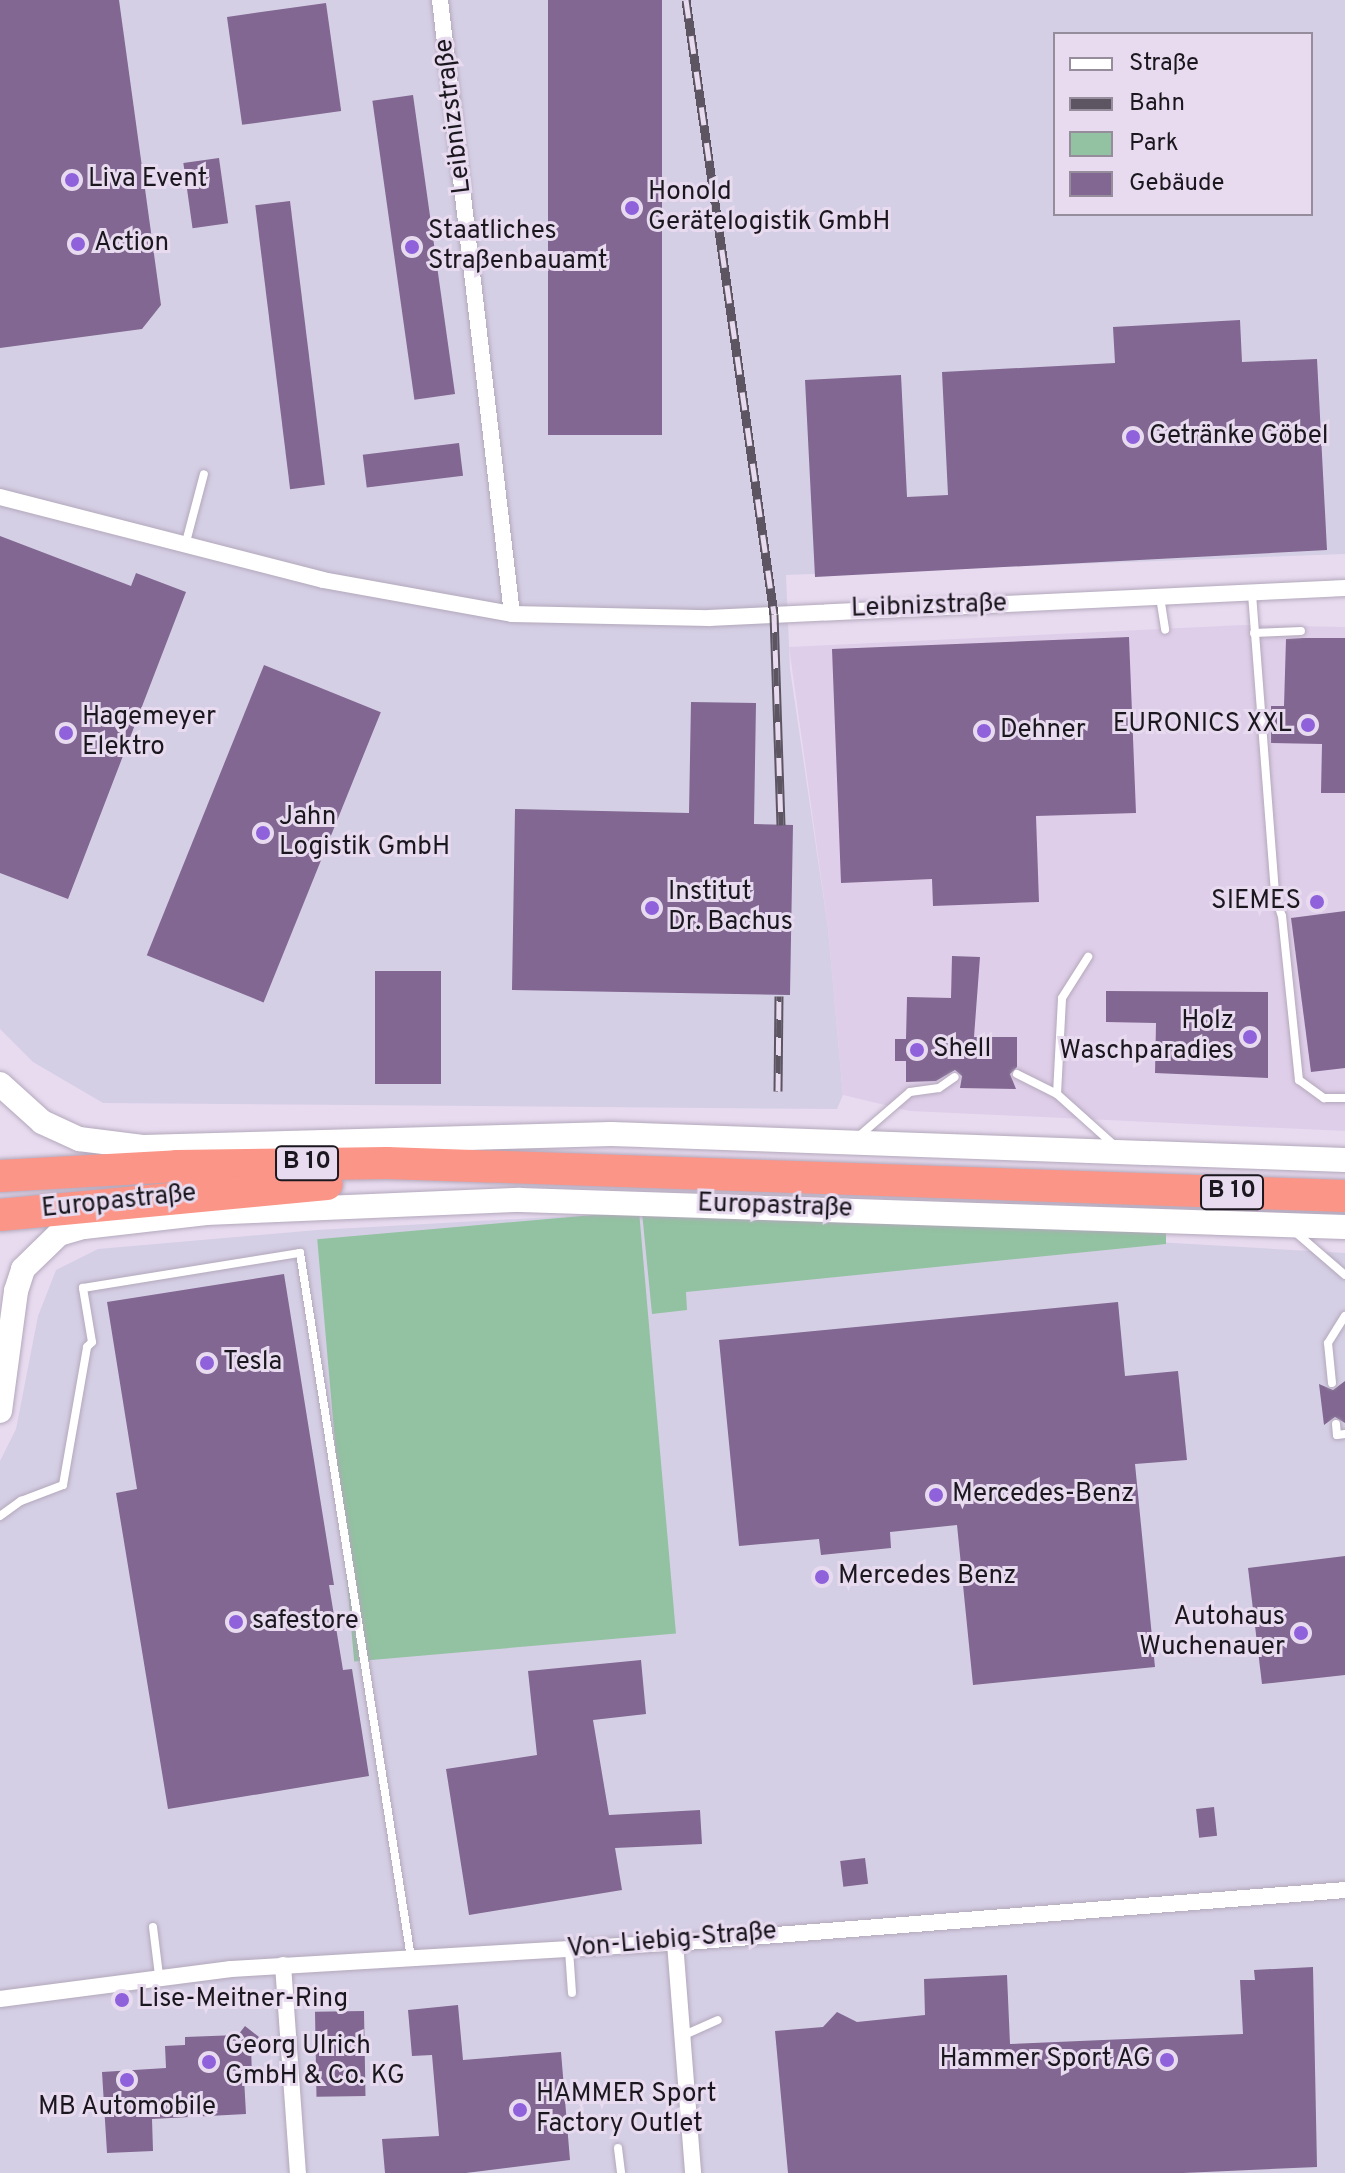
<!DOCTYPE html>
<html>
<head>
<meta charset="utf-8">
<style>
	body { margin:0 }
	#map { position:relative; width:1345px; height:2173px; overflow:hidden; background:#e8dbf0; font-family:Overpass,sans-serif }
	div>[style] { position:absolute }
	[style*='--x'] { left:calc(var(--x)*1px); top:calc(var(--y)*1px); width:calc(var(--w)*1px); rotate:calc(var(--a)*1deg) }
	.built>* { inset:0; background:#dfcee9 }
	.industrial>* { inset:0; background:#d5cfe5 }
	.green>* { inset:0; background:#92c2a1; transform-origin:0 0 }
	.building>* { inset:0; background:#816791; transform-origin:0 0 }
	.roads { filter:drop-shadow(0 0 2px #b3a8bb) drop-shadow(0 0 2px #b3a8bb) }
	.lane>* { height:8px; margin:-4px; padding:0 4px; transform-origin:4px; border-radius:4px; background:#fff }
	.street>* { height:16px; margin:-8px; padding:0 8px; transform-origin:8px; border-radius:8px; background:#fff }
	.secondary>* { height:24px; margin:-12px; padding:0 12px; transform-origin:12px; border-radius:12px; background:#fff }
	.highway>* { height:32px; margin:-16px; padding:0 16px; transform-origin:16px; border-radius:16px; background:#fb9587 }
	.rail>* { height:9px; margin-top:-4.5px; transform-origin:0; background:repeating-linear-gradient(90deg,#e8dbf0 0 18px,#5d5662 0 36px); box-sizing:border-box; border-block:2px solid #5d5662 }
	.dots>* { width:22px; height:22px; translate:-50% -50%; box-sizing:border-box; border:4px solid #e8dbf0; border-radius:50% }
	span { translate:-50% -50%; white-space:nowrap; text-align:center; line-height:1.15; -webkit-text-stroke:6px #e8dbf0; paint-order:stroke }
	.shield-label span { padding:2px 6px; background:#e8dbf0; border:2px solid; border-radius:6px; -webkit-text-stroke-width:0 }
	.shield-label { font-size:24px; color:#1b171e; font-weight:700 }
	.street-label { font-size:26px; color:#1b171e }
	.poi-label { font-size:26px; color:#1b171e }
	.left { translate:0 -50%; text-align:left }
	.right { translate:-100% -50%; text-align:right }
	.legend { position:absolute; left:1053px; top:32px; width:260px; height:184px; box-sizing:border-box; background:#e8dbf0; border:2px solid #968d9c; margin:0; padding:10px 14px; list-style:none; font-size:24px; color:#1b171e }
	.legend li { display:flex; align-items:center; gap:16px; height:40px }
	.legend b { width:40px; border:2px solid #968d9c }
</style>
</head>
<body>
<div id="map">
	<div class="built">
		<div style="clip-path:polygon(1242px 625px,1345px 627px,1345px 1131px,910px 1111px,843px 1095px,828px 928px,789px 647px)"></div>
	</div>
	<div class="industrial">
		<div style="clip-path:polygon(evenodd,0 0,1345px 0,1345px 554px,786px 575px,790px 669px,828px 928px,843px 1095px,837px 1109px,103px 1103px,33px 1062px,0 1029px,0 0,1055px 34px,1311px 34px,1311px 214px,1055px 214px,1055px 34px)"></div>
		<div style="clip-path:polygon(642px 1212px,1345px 1253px,1345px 2173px,0 2173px,0 1461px,16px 1429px,38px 1316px,56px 1270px,98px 1249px,317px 1230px)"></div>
	</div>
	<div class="green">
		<div style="left:639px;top:1211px;width:424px;height:323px;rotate:85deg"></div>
		<div style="clip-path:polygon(642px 1212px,1166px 1233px,1166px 1244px,686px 1292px,687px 1310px,652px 1314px)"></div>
	</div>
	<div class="building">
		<div style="clip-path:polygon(0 0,119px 0,161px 305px,142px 329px,0 348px)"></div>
		<div style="left:548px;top:0;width:114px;height:435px"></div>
		<div style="left:326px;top:3px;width:109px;height:100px;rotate:82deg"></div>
		<div style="left:413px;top:95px;width:302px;height:41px;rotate:82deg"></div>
		<div style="left:219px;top:158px;width:66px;height:36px;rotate:82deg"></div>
		<div style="left:290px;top:201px;width:286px;height:35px;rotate:83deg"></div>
		<div style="clip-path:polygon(1240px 320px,1242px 362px,1317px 359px,1327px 550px,815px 577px,805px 380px,901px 375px,907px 497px,948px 495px,942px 372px,1115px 363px,1113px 327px)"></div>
		<div style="left:459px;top:443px;width:33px;height:97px;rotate:83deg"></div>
		<div style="clip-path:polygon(0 536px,131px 586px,136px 573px,186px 592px,68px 899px,0 873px)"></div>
		<div style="clip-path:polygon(1129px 637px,1136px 813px,1036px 816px,1039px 902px,933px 906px,932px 879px,841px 883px,832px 649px)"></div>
		<div style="clip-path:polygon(1303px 638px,1345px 638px,1345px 793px,1321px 793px,1322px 744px,1271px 743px,1271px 706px,1284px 706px,1286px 639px)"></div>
		<div style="left:264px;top:665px;width:126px;height:313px;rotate:22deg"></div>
		<div style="clip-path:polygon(691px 702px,756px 703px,754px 824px,793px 825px,790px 995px,512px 990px,515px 809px,689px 813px)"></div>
		<div style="clip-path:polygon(1345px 911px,1345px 1068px,1311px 1072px,1291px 918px)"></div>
		<div style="clip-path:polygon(952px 956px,980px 957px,974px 1037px,1017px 1037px,1017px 1067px,1010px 1074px,1016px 1089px,960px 1088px,962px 1076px,955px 1070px,936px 1081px,906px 1082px,906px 1061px,895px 1061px,895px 1039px,906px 1039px,907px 997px,951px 998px)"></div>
		<div style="left:375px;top:971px;width:66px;height:113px"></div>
		<div style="clip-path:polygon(1106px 991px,1268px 992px,1268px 1078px,1155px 1073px,1156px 1023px,1106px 1022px)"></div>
		<div style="clip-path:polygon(284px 1274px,334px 1585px,329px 1585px,343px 1670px,352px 1669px,369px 1776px,168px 1809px,116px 1493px,137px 1489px,107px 1302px)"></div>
		<div style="clip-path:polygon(1118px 1302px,1125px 1376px,1178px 1371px,1187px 1460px,1135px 1464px,1155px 1667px,973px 1685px,957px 1525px,890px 1532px,891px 1548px,821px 1555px,819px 1539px,739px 1546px,719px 1340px)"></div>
		<div style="clip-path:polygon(1345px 1381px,1345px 1423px,1335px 1417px,1324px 1425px,1319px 1384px,1333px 1390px)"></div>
		<div style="clip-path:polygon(1345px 1556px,1345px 1675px,1262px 1684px,1248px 1568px)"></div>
		<div style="clip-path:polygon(641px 1660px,646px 1714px,593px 1720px,609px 1815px,700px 1810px,702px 1844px,615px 1848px,622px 1890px,469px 1915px,446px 1769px,537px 1755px,528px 1671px)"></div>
		<div style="left:1214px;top:1807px;width:29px;height:18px;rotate:84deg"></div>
		<div style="left:865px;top:1858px;width:26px;height:25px;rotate:83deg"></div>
		<div style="clip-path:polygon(1313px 1967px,1317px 2167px,1183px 2173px,788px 2173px,775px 2031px,823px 2027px,837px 2012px,857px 2022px,925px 2015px,924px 1979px,1007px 1975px,1010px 2044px,1243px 2034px,1240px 1980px,1255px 1980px,1254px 1970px)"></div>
		<div style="clip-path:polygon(458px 2005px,463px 2060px,561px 2052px,570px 2160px,466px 2173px,385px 2173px,382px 2139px,439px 2136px,432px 2055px,412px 2056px,408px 2010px)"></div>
		<div style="left:364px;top:2011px;width:85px;height:49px;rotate:89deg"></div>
		<div style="clip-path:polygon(245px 2026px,259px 2037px,251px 2046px,252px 2077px,244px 2078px,246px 2114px,152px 2119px,153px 2151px,107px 2153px,102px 2072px,166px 2068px,165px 2046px,185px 2045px,185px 2037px,238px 2035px)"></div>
	</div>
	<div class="roads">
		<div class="lane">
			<div style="--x:186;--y:542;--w:70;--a:-75.2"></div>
			<div style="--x:1252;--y:594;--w:302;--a:85.6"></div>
			<div style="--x:1275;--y:895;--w:22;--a:72"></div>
			<div style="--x:1282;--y:916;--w:165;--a:84.1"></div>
			<div style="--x:1299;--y:1080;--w:31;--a:36"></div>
			<div style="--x:1324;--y:1098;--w:21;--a:0"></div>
			<div style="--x:1160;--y:597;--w:33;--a:81"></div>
			<div style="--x:1254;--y:633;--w:47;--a:-2.4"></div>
			<div style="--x:1017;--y:1074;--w:45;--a:26.6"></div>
			<div style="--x:1057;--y:1094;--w:78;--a:41.9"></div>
			<div style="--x:1057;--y:1094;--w:96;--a:-87"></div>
			<div style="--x:1062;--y:998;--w:49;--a:-57.6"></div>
			<div style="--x:859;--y:1136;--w:67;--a:-40.8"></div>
			<div style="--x:910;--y:1092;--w:29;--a:-8"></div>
			<div style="--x:939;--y:1088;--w:19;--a:-35"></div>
			<div style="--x:1294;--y:1231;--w:67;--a:40.8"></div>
			<div style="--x:1332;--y:1383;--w:40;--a:-95.7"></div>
			<div style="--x:1328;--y:1343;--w:32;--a:-58"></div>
			<div style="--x:1336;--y:1424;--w:11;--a:85"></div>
			<div style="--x:1337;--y:1435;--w:8;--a:-7"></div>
			<div style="--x:0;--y:1516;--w:26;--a:-36"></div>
			<div style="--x:21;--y:1501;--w:45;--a:-20.9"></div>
			<div style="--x:63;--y:1485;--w:140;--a:-80.1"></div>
			<div style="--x:87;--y:1347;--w:7;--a:-45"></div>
			<div style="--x:92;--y:1342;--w:55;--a:-99.5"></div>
			<div style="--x:83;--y:1288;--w:220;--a:-9.2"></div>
			<div style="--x:300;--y:1253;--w:714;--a:81.05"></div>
			<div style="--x:153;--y:1927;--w:48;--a:82.9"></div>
			<div style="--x:569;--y:1950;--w:43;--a:86"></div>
			<div style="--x:682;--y:2036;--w:39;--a:-24"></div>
			<div style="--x:618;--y:2148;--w:25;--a:83"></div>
		</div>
		<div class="street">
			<div style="--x:440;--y:0;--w:618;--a:83.31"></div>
			<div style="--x:0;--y:497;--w:333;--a:14.4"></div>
			<div style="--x:323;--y:580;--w:192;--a:10.2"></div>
			<div style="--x:512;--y:614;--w:197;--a:1.2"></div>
			<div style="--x:709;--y:618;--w:637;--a:-2.7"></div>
			<div style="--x:675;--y:1943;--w:231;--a:85.5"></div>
			<div style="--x:283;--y:1965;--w:209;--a:85.9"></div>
			<div style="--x:0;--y:1999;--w:233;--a:-7.4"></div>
			<div style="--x:231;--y:1969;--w:445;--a:-3.4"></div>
			<div style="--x:675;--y:1943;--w:672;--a:-4.52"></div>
		</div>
		<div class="secondary">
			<div style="--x:0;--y:1084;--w:57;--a:42.1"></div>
			<div style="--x:42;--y:1122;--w:41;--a:24.7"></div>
			<div style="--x:79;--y:1139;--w:64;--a:7.1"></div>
			<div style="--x:143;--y:1147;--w:468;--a:-1.6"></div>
			<div style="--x:611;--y:1134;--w:734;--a:2.03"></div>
			<div style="--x:0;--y:1411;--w:121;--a:-82.4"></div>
			<div style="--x:16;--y:1291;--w:23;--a:-72"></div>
			<div style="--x:23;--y:1269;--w:50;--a:-44.2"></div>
			<div style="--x:59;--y:1234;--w:26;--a:-16"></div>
			<div style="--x:84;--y:1227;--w:123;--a:-6.5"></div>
			<div style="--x:206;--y:1213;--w:314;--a:-2.4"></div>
			<div style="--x:520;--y:1200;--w:825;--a:1.87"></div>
		</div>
		<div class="highway">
			<div style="--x:0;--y:1176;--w:177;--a:-3.2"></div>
			<div style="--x:177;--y:1166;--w:210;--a:-0.8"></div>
			<div style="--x:387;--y:1163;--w:959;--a:1.97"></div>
			<div style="--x:0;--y:1215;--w:328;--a:-5.4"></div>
		</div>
	</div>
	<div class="rail">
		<div style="--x:686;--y:0;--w:620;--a:81.84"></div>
		<div style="--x:774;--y:614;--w:211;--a:88.1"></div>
		<div style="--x:778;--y:1091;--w:95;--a:-89.4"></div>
	</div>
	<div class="dots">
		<div style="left:72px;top:180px;background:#8f61db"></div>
		<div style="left:632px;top:208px;background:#8f61db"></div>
		<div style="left:78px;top:244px;background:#8f61db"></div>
		<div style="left:412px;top:247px;background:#8f61db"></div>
		<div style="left:1133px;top:437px;background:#8f61db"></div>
		<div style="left:1308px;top:725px;background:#8f61db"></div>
		<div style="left:984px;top:731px;background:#8f61db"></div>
		<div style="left:66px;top:733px;background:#8f61db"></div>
		<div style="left:263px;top:833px;background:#8f61db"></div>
		<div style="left:1317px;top:902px;background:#8f61db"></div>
		<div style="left:652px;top:908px;background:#8f61db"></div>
		<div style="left:1250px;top:1037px;background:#8f61db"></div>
		<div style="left:917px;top:1050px;background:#8f61db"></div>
		<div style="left:207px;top:1363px;background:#8f61db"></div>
		<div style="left:936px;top:1495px;background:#8f61db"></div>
		<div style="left:822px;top:1577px;background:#8f61db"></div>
		<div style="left:236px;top:1622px;background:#8f61db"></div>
		<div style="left:1301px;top:1633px;background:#8f61db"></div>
		<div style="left:122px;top:2000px;background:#8f61db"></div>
		<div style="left:1167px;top:2060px;background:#8f61db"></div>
		<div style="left:209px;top:2062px;background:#8f61db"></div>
		<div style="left:127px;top:2080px;background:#8f61db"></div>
		<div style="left:520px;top:2110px;background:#8f61db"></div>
	</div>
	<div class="shield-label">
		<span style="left:307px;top:1163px">B 10</span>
		<span style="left:1232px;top:1192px">B 10</span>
	</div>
	<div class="street-label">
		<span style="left:454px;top:116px;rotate:-97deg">Leibnizstraße</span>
		<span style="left:929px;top:607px;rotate:-2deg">Leibnizstraße</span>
		<span style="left:119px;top:1202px;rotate:-6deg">Europastraße</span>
		<span style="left:775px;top:1207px;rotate:2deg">Europastraße</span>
		<span style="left:672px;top:1941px;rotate:-5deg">Von-Liebig-Straße</span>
	</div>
	<div class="poi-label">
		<span class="left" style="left:88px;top:180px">Liva Event</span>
		<span class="left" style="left:648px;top:208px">Honold<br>Gerätelogistik GmbH</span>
		<span class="left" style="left:428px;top:247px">Staatliches<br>Straßenbauamt</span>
		<span class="left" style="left:94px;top:244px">Action</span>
		<span class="left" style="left:1149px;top:437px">Getränke Göbel</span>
		<span class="left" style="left:82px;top:733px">Hagemeyer<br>Elektro</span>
		<span class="right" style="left:1292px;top:725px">EURONICS XXL</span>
		<span class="left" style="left:1000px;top:731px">Dehner</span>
		<span class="left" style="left:279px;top:833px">Jahn<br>Logistik GmbH</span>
		<span class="left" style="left:668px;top:908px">Institut<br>Dr. Bachus</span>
		<span class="right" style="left:1301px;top:902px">SIEMES</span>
		<span class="right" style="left:1234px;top:1037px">Holz<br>Waschparadies</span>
		<span class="left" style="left:933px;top:1050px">Shell</span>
		<span class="left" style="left:223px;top:1363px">Tesla</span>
		<span class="left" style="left:952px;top:1495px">Mercedes-Benz</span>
		<span class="left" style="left:838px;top:1577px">Mercedes Benz</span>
		<span class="right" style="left:1285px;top:1633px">Autohaus<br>Wuchenauer</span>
		<span class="left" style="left:252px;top:1622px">safestore</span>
		<span class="left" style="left:138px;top:2000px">Lise-Meitner-Ring</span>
		<span class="left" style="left:225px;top:2062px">Georg Ulrich<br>GmbH &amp; Co. KG</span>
		<span class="right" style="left:1151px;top:2060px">Hammer Sport AG</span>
		<span class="left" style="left:536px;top:2110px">HAMMER Sport<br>Factory Outlet</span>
		<span style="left:127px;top:2108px">MB Automobile</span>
	</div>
	<ul class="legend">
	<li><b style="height:10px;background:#fff"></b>Straße</li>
	<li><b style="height:10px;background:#5d5662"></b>Bahn</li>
	<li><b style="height:22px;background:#92c2a1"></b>Park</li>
	<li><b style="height:22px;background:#816791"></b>Gebäude</li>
	</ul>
</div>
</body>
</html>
